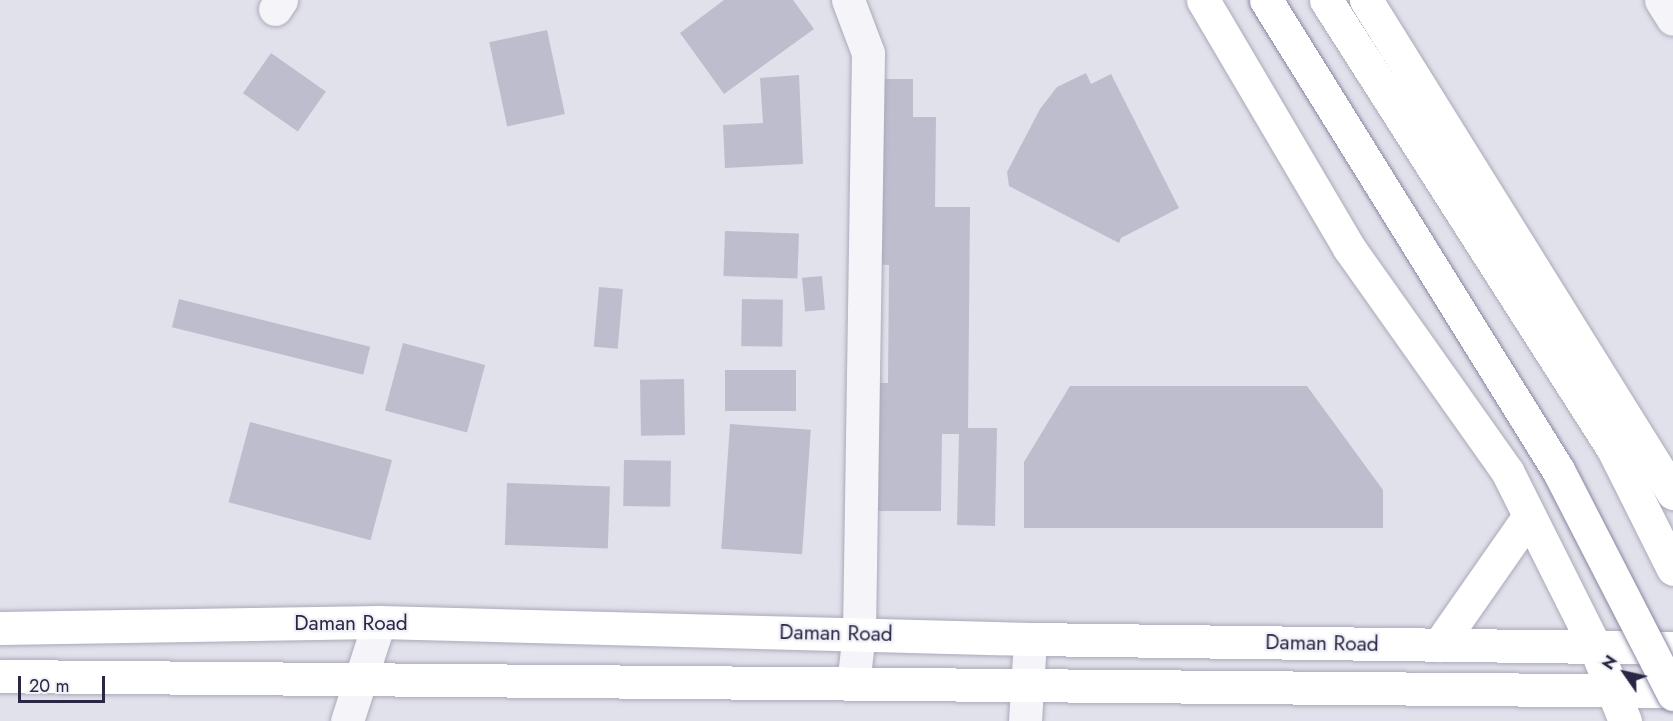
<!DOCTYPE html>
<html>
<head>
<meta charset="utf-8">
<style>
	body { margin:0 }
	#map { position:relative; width:1673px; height:721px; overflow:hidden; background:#e1e1eb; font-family:Jost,sans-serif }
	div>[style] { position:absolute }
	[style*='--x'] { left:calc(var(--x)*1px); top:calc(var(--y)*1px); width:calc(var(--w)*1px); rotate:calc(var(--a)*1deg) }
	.building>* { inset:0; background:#bebdce; transform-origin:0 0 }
	.roads { filter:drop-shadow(0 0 2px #aaa9b9) drop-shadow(0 0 2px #aaa9b9) }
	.minor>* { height:33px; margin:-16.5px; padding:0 16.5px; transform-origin:16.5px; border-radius:16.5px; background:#f4f4f9 }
	.major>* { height:33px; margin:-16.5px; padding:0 16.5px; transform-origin:16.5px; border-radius:16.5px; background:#fff }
	.highway>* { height:33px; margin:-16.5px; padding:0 16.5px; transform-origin:16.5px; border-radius:16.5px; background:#fff }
	.bridges { filter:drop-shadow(0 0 2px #8886a3) drop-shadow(0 0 2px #8886a3) }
	.highway-bridge>* { height:33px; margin:-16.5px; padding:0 16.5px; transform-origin:16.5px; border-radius:16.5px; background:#fff }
	span { translate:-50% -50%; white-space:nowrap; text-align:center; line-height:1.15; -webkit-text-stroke:4.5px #f1f1f8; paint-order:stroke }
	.street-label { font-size:21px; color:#292744 }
	.north { position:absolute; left:1595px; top:643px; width:60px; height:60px; -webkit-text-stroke:4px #f1f1f8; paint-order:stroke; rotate:304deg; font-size:16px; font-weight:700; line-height:24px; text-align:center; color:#292744 }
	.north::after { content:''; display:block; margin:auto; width:21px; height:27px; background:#292744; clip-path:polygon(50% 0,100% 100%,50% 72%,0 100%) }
	.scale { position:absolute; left:18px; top:676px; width:87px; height:27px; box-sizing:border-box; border:3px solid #292744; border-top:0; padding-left:8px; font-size:18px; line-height:21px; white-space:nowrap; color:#292744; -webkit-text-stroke:4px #f1f1f8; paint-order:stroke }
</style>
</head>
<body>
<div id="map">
	<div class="building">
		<div style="clip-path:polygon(724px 0,793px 0,814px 29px,724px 94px,680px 33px)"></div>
		<div style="left:547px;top:30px;width:86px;height:59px;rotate:78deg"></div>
		<div style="left:271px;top:53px;width:67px;height:49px;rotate:35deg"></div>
		<div style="clip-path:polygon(1086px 73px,1091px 84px,1111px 74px,1179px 208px,1121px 238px,1119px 243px,1009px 186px,1007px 172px,1040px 109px,1057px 87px)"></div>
		<div style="clip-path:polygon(799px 75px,803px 164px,725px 168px,723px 125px,763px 123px,760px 78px)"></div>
		<div style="clip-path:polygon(874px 79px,913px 79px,913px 117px,936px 117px,935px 207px,970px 207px,968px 428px,997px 428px,995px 526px,957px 525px,959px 434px,942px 434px,941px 511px,870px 511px,871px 383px,888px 383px,889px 265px,872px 264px)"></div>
		<div style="left:725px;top:231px;width:74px;height:45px;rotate:2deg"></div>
		<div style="left:822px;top:276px;width:34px;height:20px;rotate:85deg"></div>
		<div style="left:599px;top:287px;width:24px;height:60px;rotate:5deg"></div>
		<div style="left:179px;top:299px;width:197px;height:29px;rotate:14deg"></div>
		<div style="left:742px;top:299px;width:41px;height:47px;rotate:1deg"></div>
		<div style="left:403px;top:343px;width:85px;height:70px;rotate:15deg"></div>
		<div style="left:796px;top:370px;width:41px;height:71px;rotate:90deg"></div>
		<div style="left:684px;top:379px;width:56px;height:44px;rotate:89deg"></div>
		<div style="clip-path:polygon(1070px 386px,1307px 386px,1383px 490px,1383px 528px,1024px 528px,1024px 462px)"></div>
		<div style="left:250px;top:422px;width:147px;height:83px;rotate:15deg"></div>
		<div style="left:730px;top:424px;width:81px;height:125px;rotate:4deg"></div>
		<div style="left:624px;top:460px;width:47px;height:46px;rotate:1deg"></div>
		<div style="left:507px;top:483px;width:103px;height:62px;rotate:2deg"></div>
	</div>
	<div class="roads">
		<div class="minor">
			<div style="--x:848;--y:0;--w:57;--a:69.3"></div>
			<div style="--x:868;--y:53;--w:580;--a:90.89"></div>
			<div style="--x:859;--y:633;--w:51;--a:96.7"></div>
			<div style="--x:1661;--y:0;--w:22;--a:58"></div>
			<div style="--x:275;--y:9;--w:11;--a:-56"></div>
			<div style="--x:347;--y:721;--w:104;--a:-72.1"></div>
			<div style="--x:1025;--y:721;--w:82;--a:-86.5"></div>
		</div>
		<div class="major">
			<div style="--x:0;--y:628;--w:379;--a:-0.9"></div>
			<div style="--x:379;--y:622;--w:651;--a:1.5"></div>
			<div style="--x:1030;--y:639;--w:643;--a:0.8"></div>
			<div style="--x:1439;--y:645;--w:157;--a:-55.1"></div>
			<div style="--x:0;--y:676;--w:1673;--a:0.51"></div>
		</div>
		<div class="highway">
			<div style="--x:1203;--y:0;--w:288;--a:59.5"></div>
			<div style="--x:1349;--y:248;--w:273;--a:54.7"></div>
			<div style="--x:1507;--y:471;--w:197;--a:63.4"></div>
			<div style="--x:1595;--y:647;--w:80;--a:67.9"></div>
			<div style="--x:1326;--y:0;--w:533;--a:57.41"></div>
			<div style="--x:1613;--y:449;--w:134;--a:63.4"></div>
			<div style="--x:1366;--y:0;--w:581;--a:58.09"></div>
		</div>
	</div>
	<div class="bridges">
		<div class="highway-bridge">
			<div style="--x:1266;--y:0;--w:553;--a:58.15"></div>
			<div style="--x:1558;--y:470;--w:252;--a:62.8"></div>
		</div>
	</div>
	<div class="street-label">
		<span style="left:351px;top:623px">Daman Road</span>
		<span style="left:836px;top:633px;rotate:1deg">Daman Road</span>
		<span style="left:1322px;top:643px;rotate:1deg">Daman Road</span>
	</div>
	<div class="north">N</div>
	<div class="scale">20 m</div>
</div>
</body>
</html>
